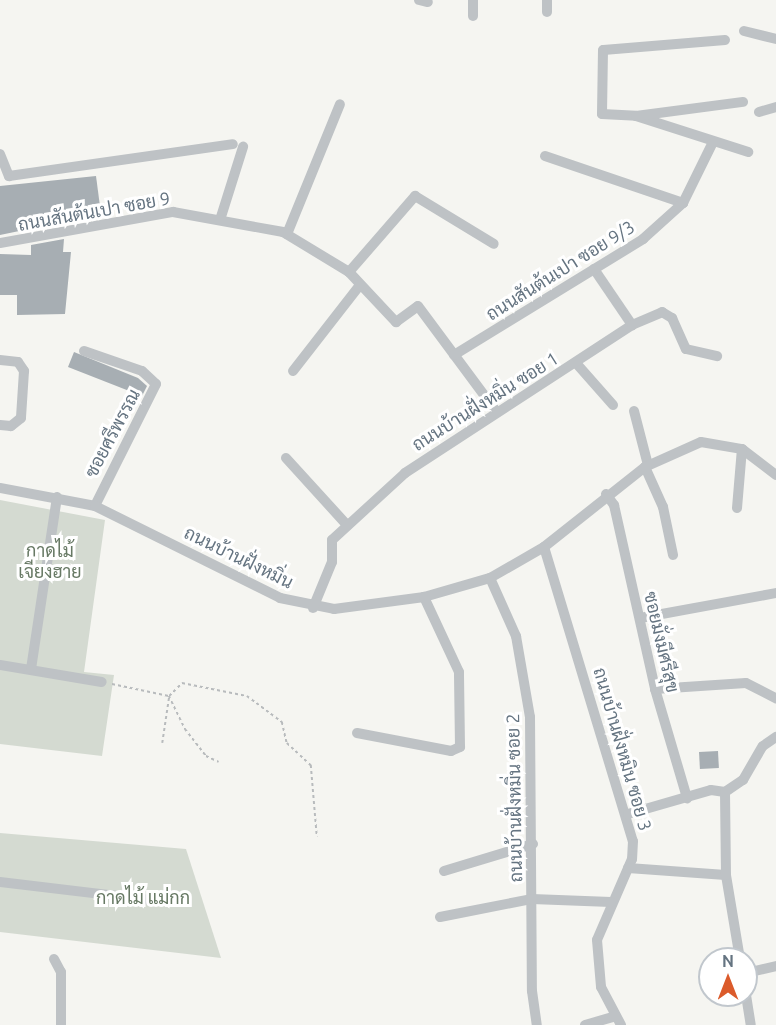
<!DOCTYPE html>
<html>
<head>
<meta charset="utf-8">
<style>
	body { margin:0 }
	#map { position:relative; width:776px; height:1025px; overflow:hidden; background:#f5f5f1; font-family:Ubuntu,Sarabun,sans-serif }
	div>[style] { position:absolute }
	[style*='--x'] { left:calc(var(--x)*1px); top:calc(var(--y)*1px); width:calc(var(--w)*1px); rotate:calc(var(--a)*1deg) }
	.green>* { inset:0; background:#d4dad1 }
	.building>* { inset:0; background:#a7aeb3; transform-origin:0 0 }
	.path>* { height:1.5px; margin-top:-0.75px; transform-origin:0; background:repeating-linear-gradient(90deg,#b8bbbd 0 3px,transparent 0 6px) }
	.minor>* { height:10px; margin:-5px; padding:0 5px; transform-origin:5px; border-radius:5px; background:#bec2c5 }
	span { translate:-50% -50%; white-space:nowrap; text-align:center; line-height:1.15; -webkit-text-stroke:6px #fff; paint-order:stroke }
	.street-label { font-size:18px; color:#657481 }
	.park-label { font-size:18px; color:#677964 }
	.north { position:absolute; left:698px; top:947px; width:60px; height:60px; box-sizing:border-box; background:#fff; border:2px solid #c1c7cd; border-radius:50%; rotate:0deg; font-size:16px; font-weight:700; line-height:24px; text-align:center; color:#657481 }
	.north::after { content:''; display:block; margin:auto; width:21px; height:27px; background:#db5b2b; clip-path:polygon(50% 0,100% 100%,50% 72%,0 100%) }
</style>
</head>
<body>
<div id="map">
	<div class="green">
		<div style="clip-path:polygon(0 500px,105px 520px,84px 672px,114px 675px,102px 756px,0 744px)"></div>
		<div style="clip-path:polygon(0 833px,186px 849px,221px 958px,0 932px)"></div>
	</div>
	<div class="building">
		<div style="clip-path:polygon(96px 176px,101px 214px,0 235px,0 186px)"></div>
		<div style="clip-path:polygon(64px 239px,63px 252px,71px 252px,65px 314px,17px 315px,17px 295px,0 295px,0 254px,31px 255px,31px 245px)"></div>
		<div style="clip-path:polygon(74px 352px,138px 378px,147px 386px,142px 396px,68px 367px)"></div>
		<div style="left:718px;top:751px;width:17px;height:19px;rotate:87deg"></div>
	</div>
	<div class="path">
		<div style="--x:112;--y:684;--w:58;--a:11.9"></div>
		<div style="--x:169;--y:696;--w:37;--a:64"></div>
		<div style="--x:185;--y:729;--w:34;--a:52"></div>
		<div style="--x:206;--y:756;--w:14;--a:25"></div>
		<div style="--x:162;--y:743;--w:48;--a:-81.5"></div>
		<div style="--x:169;--y:696;--w:18;--a:-45"></div>
		<div style="--x:182;--y:683;--w:66;--a:11.3"></div>
		<div style="--x:247;--y:696;--w:44;--a:36.6"></div>
		<div style="--x:282;--y:722;--w:22;--a:77"></div>
		<div style="--x:287;--y:743;--w:33;--a:43"></div>
		<div style="--x:311;--y:765;--w:72;--a:85.2"></div>
	</div>
	<div class="minor">
		<div style="--x:419;--y:0;--w:9;--a:13"></div>
		<div style="--x:547;--y:0;--w:12;--a:90"></div>
		<div style="--x:473;--y:16;--w:16;--a:-90"></div>
		<div style="--x:744;--y:31;--w:33;--a:14"></div>
		<div style="--x:725;--y:40;--w:122;--a:175.3"></div>
		<div style="--x:603;--y:50;--w:64;--a:90.9"></div>
		<div style="--x:602;--y:114;--w:34;--a:3"></div>
		<div style="--x:636;--y:116;--w:118;--a:17.8"></div>
		<div style="--x:759;--y:112;--w:18;--a:-16"></div>
		<div style="--x:636;--y:116;--w:108;--a:-7.5"></div>
		<div style="--x:0;--y:154;--w:24;--a:68"></div>
		<div style="--x:9;--y:176;--w:226;--a:-8.1"></div>
		<div style="--x:545;--y:156;--w:146;--a:18.8"></div>
		<div style="--x:220;--y:220;--w:77;--a:-72.5"></div>
		<div style="--x:287;--y:234;--w:140;--a:-67.8"></div>
		<div style="--x:0;--y:243;--w:176;--a:-10.2"></div>
		<div style="--x:173;--y:212;--w:112;--a:10.3"></div>
		<div style="--x:283;--y:232;--w:77;--a:31.2"></div>
		<div style="--x:349;--y:272;--w:69;--a:46.8"></div>
		<div style="--x:396;--y:322;--w:27;--a:-36"></div>
		<div style="--x:418;--y:306;--w:131;--a:53.4"></div>
		<div style="--x:594;--y:269;--w:68;--a:55.8"></div>
		<div style="--x:349;--y:272;--w:101;--a:-49"></div>
		<div style="--x:415;--y:196;--w:92;--a:31.3"></div>
		<div style="--x:84;--y:351;--w:61;--a:19"></div>
		<div style="--x:142;--y:371;--w:19;--a:43"></div>
		<div style="--x:156;--y:384;--w:136;--a:116.6"></div>
		<div style="--x:454;--y:355;--w:222;--a:-31.5"></div>
		<div style="--x:643;--y:239;--w:54;--a:-42"></div>
		<div style="--x:683;--y:203;--w:66;--a:-63.8"></div>
		<div style="--x:0;--y:360;--w:18;--a:6"></div>
		<div style="--x:18;--y:362;--w:11;--a:56"></div>
		<div style="--x:24;--y:371;--w:47;--a:93.7"></div>
		<div style="--x:21;--y:418;--w:13;--a:141"></div>
		<div style="--x:11;--y:426;--w:11;--a:-175"></div>
		<div style="--x:576;--y:363;--w:56;--a:48.6"></div>
		<div style="--x:293;--y:371;--w:109;--a:-52.1"></div>
		<div style="--x:634;--y:411;--w:56;--a:75.5"></div>
		<div style="--x:286;--y:458;--w:91;--a:47.7"></div>
		<div style="--x:645;--y:467;--w:44;--a:65.8"></div>
		<div style="--x:663;--y:507;--w:49;--a:78.2"></div>
		<div style="--x:0;--y:488;--w:97;--a:10.7"></div>
		<div style="--x:95;--y:506;--w:207;--a:26.4"></div>
		<div style="--x:280;--y:598;--w:55;--a:11.5"></div>
		<div style="--x:334;--y:609;--w:91;--a:-7.6"></div>
		<div style="--x:424;--y:597;--w:69;--a:-16.1"></div>
		<div style="--x:490;--y:578;--w:62;--a:-29.9"></div>
		<div style="--x:544;--y:547;--w:129;--a:-38.4"></div>
		<div style="--x:645;--y:467;--w:61;--a:-24.1"></div>
		<div style="--x:701;--y:442;--w:42;--a:9.7"></div>
		<div style="--x:742;--y:449;--w:43;--a:37.4"></div>
		<div style="--x:606;--y:494;--w:14;--a:54"></div>
		<div style="--x:614;--y:505;--w:189;--a:77.4"></div>
		<div style="--x:655;--y:689;--w:114;--a:73.6"></div>
		<div style="--x:737;--y:508;--w:59;--a:-85.2"></div>
		<div style="--x:544;--y:547;--w:307;--a:73.2"></div>
		<div style="--x:633;--y:841;--w:18;--a:93"></div>
		<div style="--x:632;--y:859;--w:88;--a:113.4"></div>
		<div style="--x:597;--y:940;--w:47;--a:85.1"></div>
		<div style="--x:601;--y:987;--w:43;--a:62.2"></div>
		<div style="--x:490;--y:578;--w:64;--a:65.9"></div>
		<div style="--x:516;--y:636;--w:82;--a:80.2"></div>
		<div style="--x:530;--y:717;--w:274;--a:89.6"></div>
		<div style="--x:532;--y:991;--w:34;--a:82"></div>
		<div style="--x:313;--y:608;--w:50;--a:-67.6"></div>
		<div style="--x:332;--y:562;--w:22;--a:-90"></div>
		<div style="--x:332;--y:540;--w:99;--a:-42.5"></div>
		<div style="--x:405;--y:473;--w:271;--a:-33.1"></div>
		<div style="--x:632;--y:325;--w:33;--a:-23"></div>
		<div style="--x:662;--y:312;--w:12;--a:31"></div>
		<div style="--x:672;--y:318;--w:34;--a:66"></div>
		<div style="--x:686;--y:349;--w:32;--a:13"></div>
		<div style="--x:640;--y:618;--w:138;--a:-10.4"></div>
		<div style="--x:0;--y:665;--w:103;--a:9.5"></div>
		<div style="--x:31;--y:669;--w:174;--a:-81.4"></div>
		<div style="--x:655;--y:689;--w:91;--a:-3.8"></div>
		<div style="--x:746;--y:683;--w:34;--a:27"></div>
		<div style="--x:357;--y:733;--w:96;--a:10.8"></div>
		<div style="--x:451;--y:751;--w:10;--a:-24"></div>
		<div style="--x:460;--y:747;--w:75;--a:-90.8"></div>
		<div style="--x:459;--y:672;--w:83;--a:-115"></div>
		<div style="--x:628;--y:814;--w:86;--a:-16.1"></div>
		<div style="--x:711;--y:790;--w:14;--a:8"></div>
		<div style="--x:628;--y:868;--w:98;--a:4.1"></div>
		<div style="--x:444;--y:871;--w:93;--a:-16.9"></div>
		<div style="--x:0;--y:882;--w:151;--a:6.8"></div>
		<div style="--x:440;--y:917;--w:94;--a:-11.1"></div>
		<div style="--x:532;--y:899;--w:79;--a:2.2"></div>
		<div style="--x:54;--y:959;--w:15;--a:62"></div>
		<div style="--x:61;--y:972;--w:53;--a:90"></div>
		<div style="--x:740;--y:959;--w:85;--a:-99.5"></div>
		<div style="--x:726;--y:875;--w:83;--a:-90.7"></div>
		<div style="--x:725;--y:792;--w:22;--a:-34"></div>
		<div style="--x:743;--y:780;--w:39;--a:-60"></div>
		<div style="--x:763;--y:746;--w:16;--a:-35"></div>
		<div style="--x:746;--y:973;--w:31;--a:-13"></div>
		<div style="--x:746;--y:995;--w:30;--a:81"></div>
		<div style="--x:585;--y:1025;--w:32;--a:-16"></div>
	</div>
	<div class="street-label">
		<span style="left:94px;top:211px;rotate:-10deg">ถนนสันต้นเปา ซอย 9</span>
		<span style="left:560px;top:270px;rotate:-32deg">ถนนสันต้นเปา ซอย 9/3</span>
		<span style="left:485px;top:401px;rotate:-32deg">ถนนบ้านฝั่งหมิ่น ซอย 1</span>
		<span style="left:112px;top:433px;rotate:-62deg">ซอยศรีพรรณ</span>
		<span style="left:239px;top:557px;rotate:26deg">ถนนบ้านฝั่งหมิ่น</span>
		<span style="left:662px;top:642px;rotate:77deg">ซอยมั่งมีศรีสุข</span>
		<span style="left:623px;top:749px;rotate:74deg">ถนนบ้านฝั่งหมิน ซอย 3</span>
		<span style="left:514px;top:798px;rotate:-91deg">ถนนบ้านฝั่งหมิ่น ซอย 2</span>
	</div>
	<div class="park-label">
		<span style="left:50px;top:561px">กาดไม้<br>เจียงฮาย</span>
		<span style="left:143px;top:897px">กาดไม้ แม่กก</span>
	</div>
	<div class="north">N</div>
</div>
</body>
</html>
